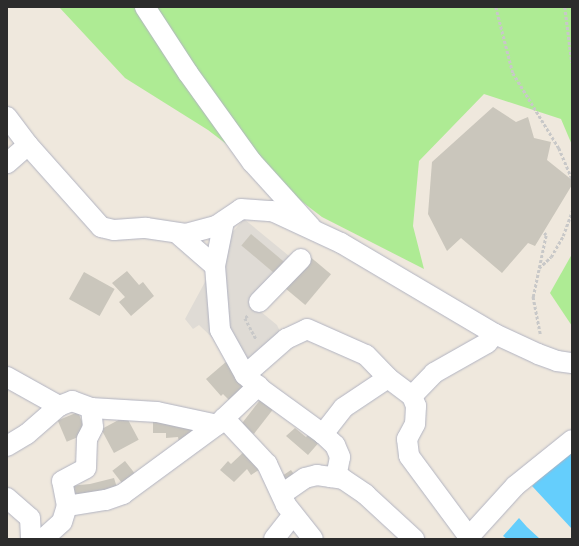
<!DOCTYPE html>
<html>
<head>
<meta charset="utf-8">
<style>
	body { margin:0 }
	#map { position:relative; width:579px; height:546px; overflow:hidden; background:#efe8dd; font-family:Arial,sans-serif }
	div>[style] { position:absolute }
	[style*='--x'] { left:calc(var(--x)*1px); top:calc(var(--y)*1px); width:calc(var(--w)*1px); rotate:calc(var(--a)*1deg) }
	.green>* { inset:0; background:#aeeb94 }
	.plaza>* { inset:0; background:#dfdbd5 }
	.water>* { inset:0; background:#65cefc }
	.building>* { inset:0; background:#cac6bc; transform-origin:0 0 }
	.path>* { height:2.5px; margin-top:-1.25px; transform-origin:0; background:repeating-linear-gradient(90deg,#c8c8c8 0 3px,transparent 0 5px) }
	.roads { filter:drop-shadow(0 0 1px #b1b3c1) drop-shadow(0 0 1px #b1b3c1) }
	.minor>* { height:20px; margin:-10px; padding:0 10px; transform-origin:10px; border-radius:10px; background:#fff }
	span { translate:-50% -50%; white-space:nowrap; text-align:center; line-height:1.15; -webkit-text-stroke:3px #fff; paint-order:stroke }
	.frame { position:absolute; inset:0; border:8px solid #2c2c2c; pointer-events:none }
</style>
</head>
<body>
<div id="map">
	<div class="green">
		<div style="clip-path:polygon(59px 7px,572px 7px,572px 145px,561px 119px,484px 94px,419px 161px,413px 226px,424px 269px,322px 217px,208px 130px,125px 78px)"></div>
		<div style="clip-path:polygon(572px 254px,572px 326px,550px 293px)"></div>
	</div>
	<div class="plaza">
		<div style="clip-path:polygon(244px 219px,300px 265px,260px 311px,277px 325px,283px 338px,246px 370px,199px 325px,193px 329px,185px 319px,212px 269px,224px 242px)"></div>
	</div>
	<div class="water">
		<div style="clip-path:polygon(572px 449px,572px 529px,532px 486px)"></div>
		<div style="clip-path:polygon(519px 518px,527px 527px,540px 539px,507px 539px,503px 536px)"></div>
	</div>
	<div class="building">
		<div style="clip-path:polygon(493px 107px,516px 122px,528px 117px,534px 138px,551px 142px,547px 160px,572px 180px,572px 185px,535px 246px,528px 243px,502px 273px,461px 238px,447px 251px,428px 214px,432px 162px)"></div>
		<div style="left:251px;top:234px;width:43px;height:15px;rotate:40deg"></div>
		<div style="left:308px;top:255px;width:30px;height:40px;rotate:40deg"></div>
		<div style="clip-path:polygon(127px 271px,139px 285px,143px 282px,154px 296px,131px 316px,119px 302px,125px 297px,112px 283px)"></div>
		<div style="left:84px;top:272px;width:35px;height:31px;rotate:29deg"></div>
		<div style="clip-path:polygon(227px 361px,250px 388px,232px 403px,223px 394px,221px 396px,206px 379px)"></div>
		<div style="left:264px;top:395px;width:16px;height:37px;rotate:38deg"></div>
		<div style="left:78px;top:412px;width:23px;height:22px;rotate:67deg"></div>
		<div style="clip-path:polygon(153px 414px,202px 422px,180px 448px,178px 437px,166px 438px,166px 433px,153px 433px)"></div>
		<div style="left:126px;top:416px;width:27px;height:28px;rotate:62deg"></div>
		<div style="clip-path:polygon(295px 428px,306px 437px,312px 431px,321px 440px,308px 455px,286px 436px)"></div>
		<div style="clip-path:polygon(249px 447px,265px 466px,251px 475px,247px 469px,234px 482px,220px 470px,228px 461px,231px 464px)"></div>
		<div style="left:125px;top:461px;width:23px;height:16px;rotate:52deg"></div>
		<div style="clip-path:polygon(291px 470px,298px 480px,286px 487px,279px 478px)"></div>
		<div style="clip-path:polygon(114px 478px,119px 494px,71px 500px,69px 486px,90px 484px)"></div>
	</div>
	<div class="path">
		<div style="--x:496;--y:7;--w:68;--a:75.6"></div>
		<div style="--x:513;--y:73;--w:88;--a:58.5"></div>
		<div style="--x:559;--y:148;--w:33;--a:67"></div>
		<div style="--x:565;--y:7;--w:56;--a:82.9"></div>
		<div style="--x:539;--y:268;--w:16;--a:-43"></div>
		<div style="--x:551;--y:257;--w:24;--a:-60"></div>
		<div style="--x:563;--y:236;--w:27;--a:-70"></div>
		<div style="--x:248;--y:316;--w:4;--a:146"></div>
		<div style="--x:245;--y:318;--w:24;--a:62"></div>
		<div style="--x:540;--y:334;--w:38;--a:-101"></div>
		<div style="--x:533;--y:297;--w:63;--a:-78.2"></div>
		<div style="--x:546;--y:235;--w:3;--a:-135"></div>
	</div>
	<div class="roads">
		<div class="minor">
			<div style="--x:145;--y:7;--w:79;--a:56.9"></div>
			<div style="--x:188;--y:73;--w:110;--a:54.3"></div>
			<div style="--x:252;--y:162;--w:88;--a:47.8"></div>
			<div style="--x:7;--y:117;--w:35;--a:53"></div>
			<div style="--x:28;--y:145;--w:28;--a:139"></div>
			<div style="--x:28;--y:145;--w:110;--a:48.3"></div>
			<div style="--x:101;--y:227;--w:13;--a:13"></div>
			<div style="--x:114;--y:230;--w:32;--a:-4"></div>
			<div style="--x:146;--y:228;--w:40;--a:8.5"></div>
			<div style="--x:186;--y:234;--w:31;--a:-15"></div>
			<div style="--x:216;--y:226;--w:30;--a:-34"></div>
			<div style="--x:241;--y:209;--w:31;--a:4"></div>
			<div style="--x:272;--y:211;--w:76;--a:24.9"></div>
			<div style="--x:341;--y:243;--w:179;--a:30.6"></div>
			<div style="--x:495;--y:334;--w:47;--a:24.9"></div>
			<div style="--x:538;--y:354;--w:20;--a:20"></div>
			<div style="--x:557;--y:361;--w:15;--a:8"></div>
			<div style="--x:224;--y:221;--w:46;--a:101.3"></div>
			<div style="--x:215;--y:266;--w:64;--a:85.5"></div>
			<div style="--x:220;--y:330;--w:51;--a:60.9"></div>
			<div style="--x:245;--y:375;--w:21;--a:41"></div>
			<div style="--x:261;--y:389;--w:77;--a:36"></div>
			<div style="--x:323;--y:434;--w:16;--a:43"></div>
			<div style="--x:335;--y:445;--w:13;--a:67"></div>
			<div style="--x:340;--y:457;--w:15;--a:101"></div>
			<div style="--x:337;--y:472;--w:8;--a:140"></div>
			<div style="--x:331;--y:477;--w:14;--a:-172"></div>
			<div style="--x:317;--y:475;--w:12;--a:166"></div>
			<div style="--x:305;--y:478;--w:28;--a:145"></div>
			<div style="--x:178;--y:234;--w:49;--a:40.9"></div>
			<div style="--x:259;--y:302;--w:60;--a:-45.7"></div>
			<div style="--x:245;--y:375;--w:55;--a:-41.3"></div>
			<div style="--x:286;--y:339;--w:23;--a:-25"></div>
			<div style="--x:307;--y:329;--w:64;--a:23.8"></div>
			<div style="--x:366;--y:355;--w:32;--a:46"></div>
			<div style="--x:7;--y:377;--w:60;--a:29.1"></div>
			<div style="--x:59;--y:406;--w:14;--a:-21"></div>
			<div style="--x:72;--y:401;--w:20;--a:20"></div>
			<div style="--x:91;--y:408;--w:66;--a:3.5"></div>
			<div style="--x:157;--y:412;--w:61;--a:12.2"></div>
			<div style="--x:217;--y:425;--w:57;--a:-43.6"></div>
			<div style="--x:412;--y:396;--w:32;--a:-46"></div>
			<div style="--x:434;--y:373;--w:61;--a:-29.5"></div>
			<div style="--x:487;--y:343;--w:12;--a:-48"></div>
			<div style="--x:224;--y:418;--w:63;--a:46.9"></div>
			<div style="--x:267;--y:464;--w:45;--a:65.1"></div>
			<div style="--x:286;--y:505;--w:43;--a:51.5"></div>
			<div style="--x:323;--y:434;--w:33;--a:-52"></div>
			<div style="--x:343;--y:408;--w:54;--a:-33.7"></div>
			<div style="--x:388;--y:378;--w:30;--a:37"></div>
			<div style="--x:412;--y:396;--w:11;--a:68"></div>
			<div style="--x:416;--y:406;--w:18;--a:93"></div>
			<div style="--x:415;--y:424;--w:17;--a:118"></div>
			<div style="--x:407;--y:439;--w:17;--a:83"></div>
			<div style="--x:409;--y:456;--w:101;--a:53.5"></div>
			<div style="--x:7;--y:446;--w:23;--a:-31"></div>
			<div style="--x:27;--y:434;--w:43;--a:-41.2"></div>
			<div style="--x:331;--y:477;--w:12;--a:9"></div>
			<div style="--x:343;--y:479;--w:27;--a:34"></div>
			<div style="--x:365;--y:494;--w:67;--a:42.6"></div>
			<div style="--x:7;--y:498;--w:30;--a:41"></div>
			<div style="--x:30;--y:518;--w:21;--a:87"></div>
			<div style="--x:67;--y:506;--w:39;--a:-9"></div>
			<div style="--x:106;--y:500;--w:18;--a:-19"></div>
			<div style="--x:123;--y:494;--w:117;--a:-36.3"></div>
			<div style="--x:43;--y:539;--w:25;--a:-42"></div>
			<div style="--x:62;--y:522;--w:17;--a:-73"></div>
			<div style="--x:67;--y:506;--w:25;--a:-101"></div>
			<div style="--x:62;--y:481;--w:27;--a:-28"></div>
			<div style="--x:86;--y:468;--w:29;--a:-88"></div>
			<div style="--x:87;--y:439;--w:13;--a:-63"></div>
			<div style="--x:93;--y:427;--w:19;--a:-96"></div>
			<div style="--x:274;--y:539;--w:31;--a:-52"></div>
			<div style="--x:467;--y:539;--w:72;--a:-47.8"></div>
			<div style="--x:515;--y:486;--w:73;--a:-38.9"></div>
		</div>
	</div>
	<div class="frame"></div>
</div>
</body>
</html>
